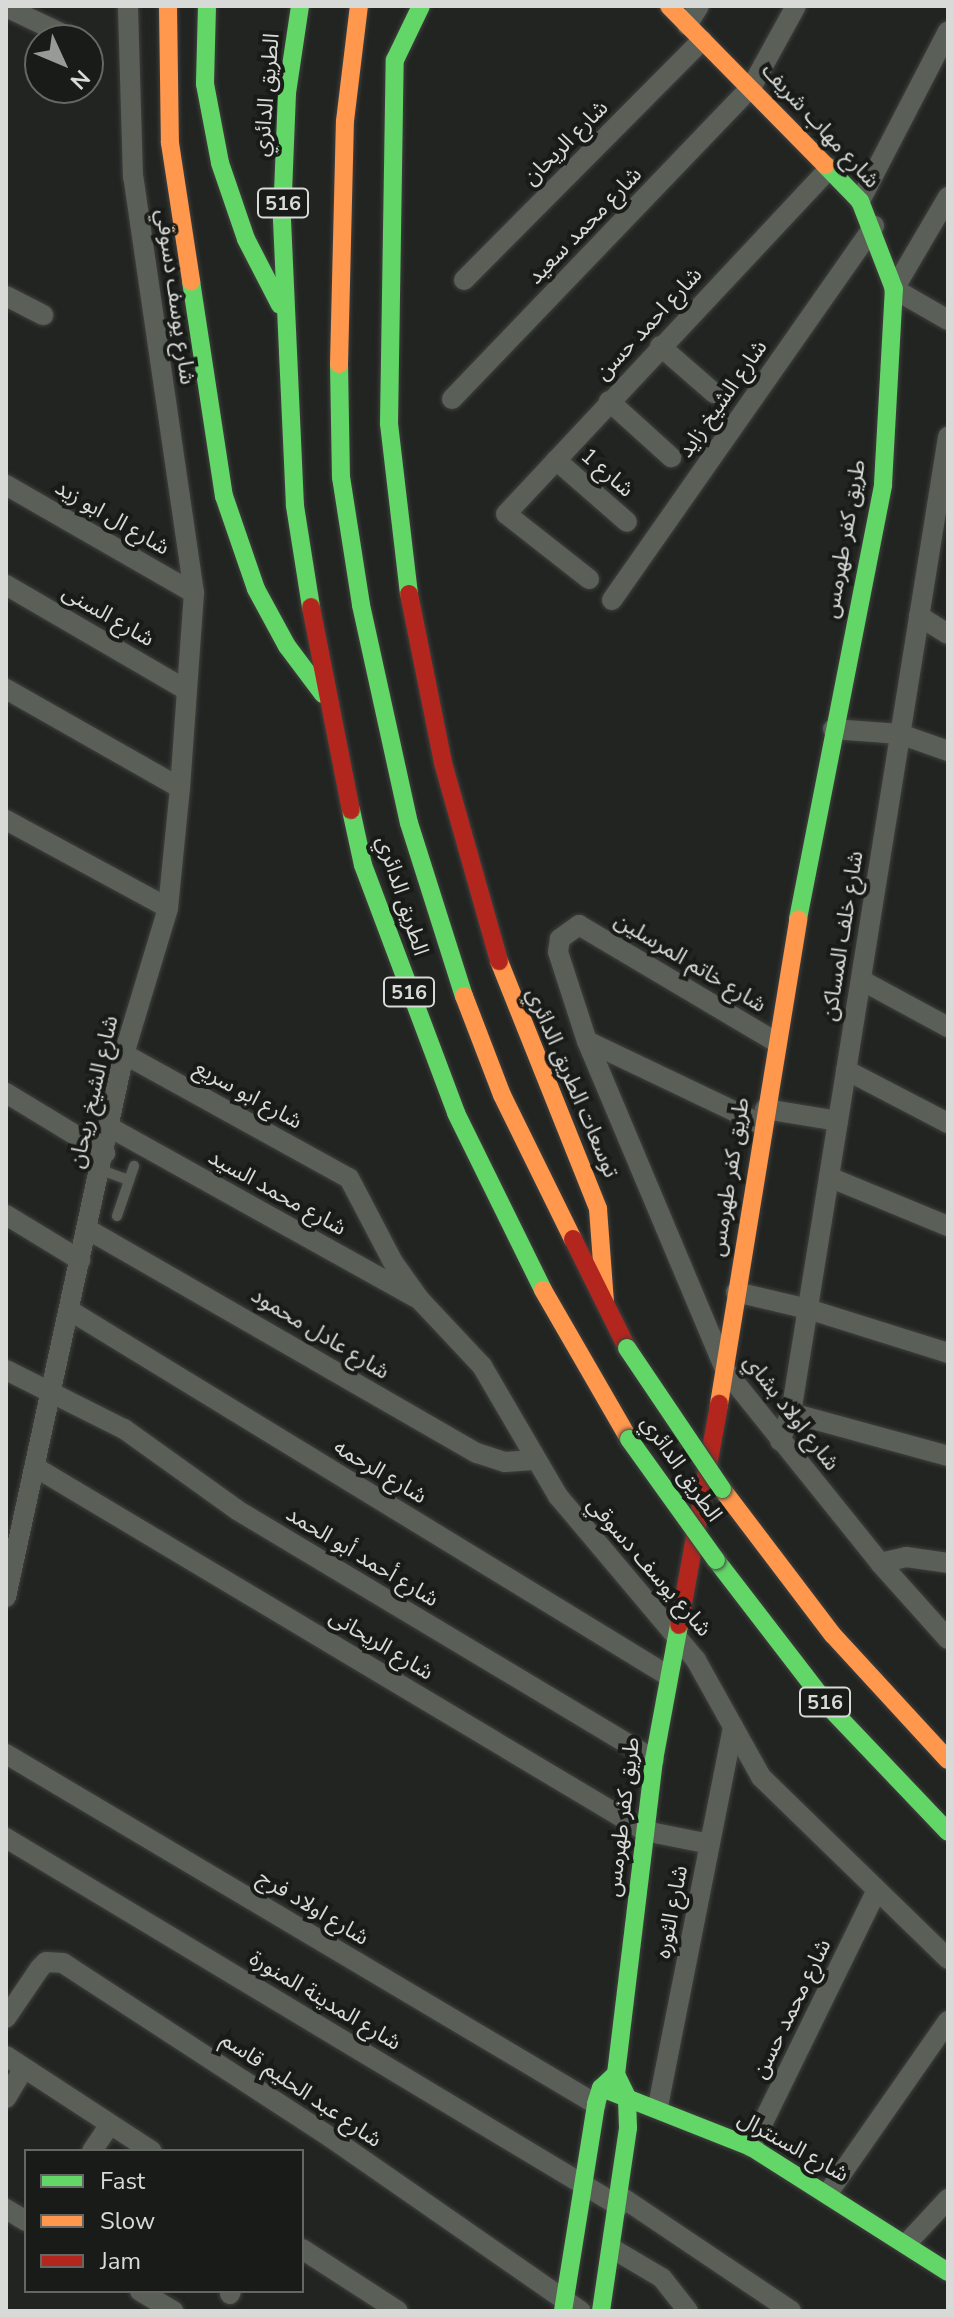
<!DOCTYPE html>
<html>
<head>
<meta charset="utf-8">
<style>
	body { margin:0 }
	#map { position:relative; width:954px; height:2317px; overflow:hidden; background:#222421; font-family:"Nunito Sans","Noto Sans Arabic",sans-serif }
	div>[style] { position:absolute }
	[style*='--x'] { left:calc(var(--x)*1px); top:calc(var(--y)*1px); width:calc(var(--w)*1px); rotate:calc(var(--a)*1deg) }
	.roads { filter:drop-shadow(0 0 2px #3f403f) drop-shadow(0 0 2px #3f403f) }
	.lane>* { height:10px; margin:-5px; padding:0 5px; transform-origin:5px; border-radius:5px; background:#5a6057 }
	.street>* { height:20px; margin:-10px; padding:0 10px; transform-origin:10px; border-radius:10px; background:#5a6057 }
	.fast>* { height:18px; margin:-9px; padding:0 9px; transform-origin:9px; border-radius:9px; background:#63d668 }
	.slow>* { height:18px; margin:-9px; padding:0 9px; transform-origin:9px; border-radius:9px; background:#ff974d }
	.jam>* { height:18px; margin:-9px; padding:0 9px; transform-origin:9px; border-radius:9px; background:#b3261e }
	.bridges { filter:drop-shadow(0 0 2px #3f403f) drop-shadow(0 0 2px #3f403f) }
	.fast-bridge>* { height:18px; margin:-9px; padding:0 9px; transform-origin:9px; border-radius:9px; background:#63d668 }
	span { translate:-50% -50%; white-space:nowrap; text-align:center; line-height:1.15; -webkit-text-stroke:8px #181b17; paint-order:stroke }
	.shield-label span { padding:2px 6px; background:#181b17; border:2px solid; border-radius:6px; -webkit-text-stroke-width:0 }
	.shield-label { font-size:20px; color:#d8dad7; font-weight:700 }
	.street-label { font-size:22px; color:#d8dad7 }
	.frame { position:absolute; inset:0; border:8px solid #d8dad7; pointer-events:none }
	.legend { position:absolute; left:24px; top:2149px; width:280px; height:144px; box-sizing:border-box; background:#181b17; border:2px solid #656764; margin:0; padding:10px 14px; list-style:none; font-size:24px; color:#d8dad7 }
	.legend li { display:flex; align-items:center; gap:16px; height:40px }
	.legend b { width:40px; border:2px solid #656764 }
	.north { position:absolute; left:24px; top:24px; width:80px; height:80px; box-sizing:border-box; background:#181b17; border:2px solid #656764; border-radius:50%; rotate:134deg; font-size:22px; font-weight:700; line-height:32px; text-align:center; color:#d8dad7 }
	.north::after { content:''; display:block; margin:auto; width:28px; height:36px; background:#989a97; clip-path:polygon(50% 0,100% 100%,50% 72%,0 100%) }
</style>
</head>
<body>
<div id="map">
	<div class="roads">
		<div class="lane">
			<div style="--x:101;--y:1170;--w:30;--a:20"></div>
			<div style="--x:117;--y:1216;--w:53;--a:-71.2"></div>
		</div>
		<div class="street">
			<div style="--x:6;--y:7;--w:72;--a:25.5"></div>
			<div style="--x:687;--y:25;--w:22;--a:-58"></div>
			<div style="--x:948;--y:197;--w:107;--a:120.4"></div>
			<div style="--x:894;--y:289;--w:62;--a:29.9"></div>
			<div style="--x:860;--y:201;--w:191;--a:-62.6"></div>
			<div style="--x:464;--y:280;--w:338;--a:-45.2"></div>
			<div style="--x:6;--y:296;--w:42;--a:27.2"></div>
			<div style="--x:660;--y:346;--w:72;--a:41"></div>
			<div style="--x:452;--y:399;--w:434;--a:-46.2"></div>
			<div style="--x:752;--y:86;--w:91;--a:-61.2"></div>
			<div style="--x:609;--y:401;--w:84;--a:42.1"></div>
			<div style="--x:556;--y:460;--w:94;--a:41.1"></div>
			<div style="--x:6;--y:485;--w:217;--a:29.9"></div>
			<div style="--x:589;--y:579;--w:105;--a:-141.9"></div>
			<div style="--x:506;--y:514;--w:474;--a:-46.9"></div>
			<div style="--x:6;--y:585;--w:207;--a:30.2"></div>
			<div style="--x:612;--y:600;--w:457;--a:-55"></div>
			<div style="--x:919;--y:616;--w:34;--a:32"></div>
			<div style="--x:6;--y:689;--w:200;--a:29.6"></div>
			<div style="--x:833;--y:729;--w:67;--a:4.3"></div>
			<div style="--x:900;--y:734;--w:51;--a:19.5"></div>
			<div style="--x:6;--y:820;--w:184;--a:28.5"></div>
			<div style="--x:861;--y:980;--w:99;--a:28.4"></div>
			<div style="--x:587;--y:1041;--w:195;--a:25.5"></div>
			<div style="--x:776;--y:1042;--w:229;--a:-149.3"></div>
			<div style="--x:579;--y:925;--w:24;--a:144"></div>
			<div style="--x:560;--y:939;--w:13;--a:99"></div>
			<div style="--x:558;--y:952;--w:94;--a:72"></div>
			<div style="--x:587;--y:1041;--w:357;--a:67.2"></div>
			<div style="--x:725;--y:1370;--w:248;--a:51.2"></div>
			<div style="--x:880;--y:1563;--w:102;--a:48.2"></div>
			<div style="--x:124;--y:1054;--w:257;--a:28.9"></div>
			<div style="--x:349;--y:1178;--w:95;--a:62.4"></div>
			<div style="--x:393;--y:1262;--w:47;--a:54.6"></div>
			<div style="--x:420;--y:1300;--w:91;--a:46.8"></div>
			<div style="--x:482;--y:1366;--w:151;--a:59.7"></div>
			<div style="--x:558;--y:1496;--w:214;--a:49.9"></div>
			<div style="--x:696;--y:1660;--w:134;--a:60.9"></div>
			<div style="--x:761;--y:1777;--w:261;--a:44.2"></div>
			<div style="--x:846;--y:1070;--w:115;--a:27.5"></div>
			<div style="--x:6;--y:1093;--w:116;--a:31.2"></div>
			<div style="--x:765;--y:1109;--w:74;--a:9.3"></div>
			<div style="--x:111;--y:1128;--w:348;--a:29.1"></div>
			<div style="--x:829;--y:1177;--w:129;--a:22.4"></div>
			<div style="--x:6;--y:1215;--w:87;--a:31.3"></div>
			<div style="--x:87;--y:1229;--w:450;--a:29.9"></div>
			<div style="--x:477;--y:1453;--w:29;--a:18"></div>
			<div style="--x:505;--y:1462;--w:29;--a:-4"></div>
			<div style="--x:736;--y:1292;--w:74;--a:13.3"></div>
			<div style="--x:808;--y:1309;--w:147;--a:17.4"></div>
			<div style="--x:69;--y:1310;--w:701;--a:31.4"></div>
			<div style="--x:6;--y:1370;--w:132;--a:26.6"></div>
			<div style="--x:124;--y:1429;--w:139;--a:35.6"></div>
			<div style="--x:237;--y:1510;--w:486;--a:30.9"></div>
			<div style="--x:791;--y:1413;--w:163;--a:15.3"></div>
			<div style="--x:780;--y:1441;--w:30;--a:-69"></div>
			<div style="--x:791;--y:1413;--w:989;--a:-80.86"></div>
			<div style="--x:35;--y:1467;--w:710;--a:30.83"></div>
			<div style="--x:645;--y:1831;--w:66;--a:11.3"></div>
			<div style="--x:880;--y:1563;--w:27;--a:-13"></div>
			<div style="--x:906;--y:1557;--w:42;--a:8.1"></div>
			<div style="--x:6;--y:1597;--w:556;--a:-77.74"></div>
			<div style="--x:124;--y:1054;--w:152;--a:-73.2"></div>
			<div style="--x:168;--y:908;--w:121;--a:-84.3"></div>
			<div style="--x:180;--y:788;--w:196;--a:-85.9"></div>
			<div style="--x:194;--y:593;--w:420;--a:-98.3"></div>
			<div style="--x:133;--y:177;--w:171;--a:-91.7"></div>
			<div style="--x:6;--y:1754;--w:686;--a:30.68"></div>
			<div style="--x:6;--y:1838;--w:715;--a:30.98"></div>
			<div style="--x:6;--y:2018;--w:60;--a:-55.8"></div>
			<div style="--x:40;--y:1968;--w:8;--a:-45"></div>
			<div style="--x:46;--y:1962;--w:17;--a:3"></div>
			<div style="--x:63;--y:1963;--w:319;--a:33.1"></div>
			<div style="--x:330;--y:2137;--w:305;--a:34.8"></div>
			<div style="--x:6;--y:2056;--w:174;--a:33.1"></div>
			<div style="--x:6;--y:2098;--w:35;--a:-59"></div>
			<div style="--x:658;--y:2106;--w:387;--a:-78.8"></div>
			<div style="--x:751;--y:2147;--w:284;--a:-63.9"></div>
			<div style="--x:92;--y:2151;--w:32;--a:-56"></div>
			<div style="--x:828;--y:2193;--w:210;--a:-55.1"></div>
			<div style="--x:620;--y:2196;--w:206;--a:33.9"></div>
			<div style="--x:6;--y:2209;--w:23;--a:31"></div>
			<div style="--x:907;--y:2243;--w:60;--a:-47"></div>
			<div style="--x:302;--y:2249;--w:114;--a:32.9"></div>
			<div style="--x:613;--y:2249;--w:57;--a:30.6"></div>
			<div style="--x:662;--y:2278;--w:42;--a:51.8"></div>
			<div style="--x:140;--y:2291;--w:39;--a:31"></div>
			<div style="--x:230;--y:2294;--w:3;--a:-72"></div>
		</div>
		<div class="fast">
			<div style="--x:207;--y:6;--w:78;--a:91.5"></div>
			<div style="--x:205;--y:84;--w:80;--a:79.2"></div>
			<div style="--x:220;--y:163;--w:80;--a:71.1"></div>
			<div style="--x:246;--y:239;--w:74;--a:62.7"></div>
			<div style="--x:300;--y:6;--w:88;--a:98.5"></div>
			<div style="--x:287;--y:93;--w:127;--a:92.3"></div>
			<div style="--x:282;--y:220;--w:286;--a:87.4"></div>
			<div style="--x:295;--y:506;--w:102;--a:81"></div>
			<div style="--x:191;--y:281;--w:218;--a:81.3"></div>
			<div style="--x:224;--y:496;--w:98;--a:71"></div>
			<div style="--x:256;--y:589;--w:65;--a:61.5"></div>
			<div style="--x:287;--y:646;--w:60;--a:53.1"></div>
			<div style="--x:339;--y:364;--w:113;--a:89"></div>
			<div style="--x:341;--y:477;--w:130;--a:81.1"></div>
			<div style="--x:361;--y:605;--w:223;--a:77.6"></div>
			<div style="--x:409;--y:823;--w:182;--a:72.4"></div>
			<div style="--x:409;--y:594;--w:172;--a:-96.7"></div>
			<div style="--x:389;--y:423;--w:363;--a:-89.1"></div>
			<div style="--x:395;--y:60;--w:60;--a:-64.3"></div>
			<div style="--x:351;--y:810;--w:56;--a:77.7"></div>
			<div style="--x:363;--y:865;--w:265;--a:69.4"></div>
			<div style="--x:456;--y:1113;--w:197;--a:63.8"></div>
			<div style="--x:798;--y:919;--w:443;--a:-78.9"></div>
			<div style="--x:883;--y:484;--w:195;--a:-86.8"></div>
			<div style="--x:894;--y:289;--w:94;--a:-111.1"></div>
			<div style="--x:860;--y:201;--w:50;--a:-134.2"></div>
			<div style="--x:716;--y:1560;--w:187;--a:52.4"></div>
			<div style="--x:830;--y:1708;--w:171;--a:46.4"></div>
			<div style="--x:609;--y:2091;--w:153;--a:21.5"></div>
			<div style="--x:751;--y:2147;--w:233;--a:32.4"></div>
			<div style="--x:563;--y:2311;--w:210;--a:-80.9"></div>
			<div style="--x:596;--y:2104;--w:17;--a:-73"></div>
			<div style="--x:601;--y:2088;--w:21;--a:-43"></div>
			<div style="--x:601;--y:2311;--w:185;--a:-81.6"></div>
			<div style="--x:628;--y:2128;--w:31;--a:-92"></div>
			<div style="--x:627;--y:2097;--w:25;--a:-116"></div>
			<div style="--x:616;--y:2074;--w:316;--a:-83.1"></div>
			<div style="--x:654;--y:1760;--w:137;--a:-79.5"></div>
		</div>
		<div class="slow">
			<div style="--x:168;--y:6;--w:137;--a:89.2"></div>
			<div style="--x:170;--y:143;--w:140;--a:81.3"></div>
			<div style="--x:669;--y:6;--w:223;--a:45.5"></div>
			<div style="--x:339;--y:364;--w:243;--a:-88.6"></div>
			<div style="--x:345;--y:121;--w:116;--a:-83.1"></div>
			<div style="--x:499;--y:961;--w:267;--a:68.2"></div>
			<div style="--x:598;--y:1209;--w:93;--a:85.7"></div>
			<div style="--x:464;--y:996;--w:106;--a:69"></div>
			<div style="--x:502;--y:1095;--w:161;--a:63.8"></div>
			<div style="--x:543;--y:1290;--w:172;--a:60"></div>
			<div style="--x:719;--y:1404;--w:491;--a:-80.7"></div>
			<div style="--x:722;--y:1489;--w:183;--a:52.8"></div>
			<div style="--x:833;--y:1635;--w:170;--a:47.4"></div>
		</div>
		<div class="jam">
			<div style="--x:409;--y:594;--w:172;--a:78.6"></div>
			<div style="--x:443;--y:763;--w:206;--a:74.2"></div>
			<div style="--x:311;--y:607;--w:207;--a:78.9"></div>
			<div style="--x:573;--y:1239;--w:122;--a:63.6"></div>
			<div style="--x:679;--y:1625;--w:225;--a:-79.7"></div>
		</div>
	</div>
	<div class="bridges">
		<div class="fast-bridge">
			<div style="--x:627;--y:1348;--w:170;--a:56"></div>
			<div style="--x:629;--y:1439;--w:149;--a:54.3"></div>
		</div>
	</div>
	<div class="shield-label">
		<span style="left:283px;top:203px">516</span>
		<span style="left:409px;top:992px">516</span>
		<span style="left:825px;top:1702px">516</span>
	</div>
	<div class="street-label">
		<span style="left:267px;top:95px;rotate:-85deg">الطريق الدائري</span>
		<span style="left:820px;top:126px;rotate:47deg">شارع مهاب شريف</span>
		<span style="left:566px;top:143px;rotate:-45deg">شارع الريحان</span>
		<span style="left:585px;top:226px;rotate:-46deg">شارع محمد سعيد</span>
		<span style="left:175px;top:297px;rotate:82deg">شارع يوسف دسوقي</span>
		<span style="left:649px;top:324px;rotate:-47deg">شارع احمد حسن</span>
		<span style="left:723px;top:399px;rotate:-55deg">شارع الشيخ زايد</span>
		<span style="left:607px;top:473px;rotate:41deg">شارع 1</span>
		<span style="left:112px;top:518px;rotate:30deg">شارع ال ابو زيد</span>
		<span style="left:845px;top:539px;rotate:-80deg">طريق كفر طهرمس</span>
		<span style="left:108px;top:616px;rotate:30deg">شارع السنى</span>
		<span style="left:402px;top:896px;rotate:72deg">الطريق الدائري</span>
		<span style="left:843px;top:936px;rotate:-81deg">شارع خلف المساكن</span>
		<span style="left:690px;top:963px;rotate:31deg">شارع خاتم المرسلين</span>
		<span style="left:572px;top:1083px;rotate:67deg">توسعات الطريق الدائري</span>
		<span style="left:94px;top:1092px;rotate:-77deg">شارع الشيخ ريحان</span>
		<span style="left:248px;top:1095px;rotate:29deg">شارع ابو سريع</span>
		<span style="left:730px;top:1177px;rotate:-81deg">طريق كفر طهرمس</span>
		<span style="left:277px;top:1193px;rotate:29deg">شارع محمد السيد</span>
		<span style="left:320px;top:1334px;rotate:31deg">شارع عادل محمود</span>
		<span style="left:791px;top:1413px;rotate:52deg">شارع اولاد بشاي</span>
		<span style="left:681px;top:1469px;rotate:55deg">الطريق الدائري</span>
		<span style="left:380px;top:1472px;rotate:31deg">شارع الرحمه</span>
		<span style="left:362px;top:1557px;rotate:31deg">شارع أحمد أبو الحمد</span>
		<span style="left:649px;top:1567px;rotate:49deg">شارع يوسف دسوقي</span>
		<span style="left:381px;top:1645px;rotate:31deg">شارع الريحانى</span>
		<span style="left:623px;top:1817px;rotate:-83deg">طريق كفر طهرمس</span>
		<span style="left:313px;top:1908px;rotate:31deg">شارع اولاد فرج</span>
		<span style="left:672px;top:1912px;rotate:-79deg">شارع الثوره</span>
		<span style="left:325px;top:2001px;rotate:31deg">شارع المدينة المنورة</span>
		<span style="left:792px;top:2009px;rotate:-64deg">شارع محمد حسن</span>
		<span style="left:301px;top:2090px;rotate:34deg">شارع عبد الحليم قاسم</span>
		<span style="left:793px;top:2147px;rotate:29deg">شارع السنترال</span>
	</div>
	<div class="frame"></div>
	<ul class="legend">
	<li><b style="height:10px;background:#63d668"></b>Fast</li>
	<li><b style="height:10px;background:#ff974d"></b>Slow</li>
	<li><b style="height:10px;background:#b3261e"></b>Jam</li>
	</ul>
	<div class="north">N</div>
</div>
</body>
</html>
